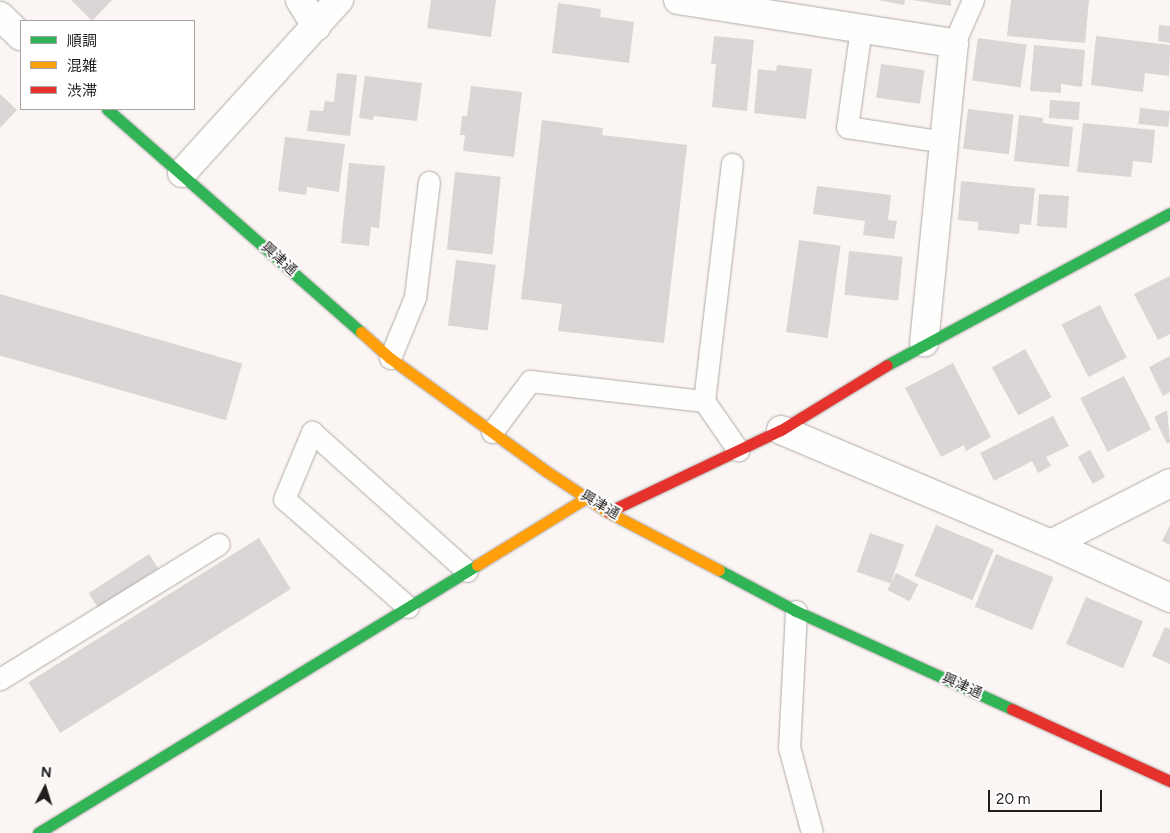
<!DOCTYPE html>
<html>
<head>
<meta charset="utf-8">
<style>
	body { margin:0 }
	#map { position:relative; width:1170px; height:833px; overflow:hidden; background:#fbf5f4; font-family:Figtree,"Noto Sans JP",sans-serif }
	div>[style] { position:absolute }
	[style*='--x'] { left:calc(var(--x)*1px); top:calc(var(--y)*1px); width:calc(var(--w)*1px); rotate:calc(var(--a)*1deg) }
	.building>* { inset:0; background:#dbd6d5; transform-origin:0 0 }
	.roads { filter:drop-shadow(0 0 1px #afaaa9) drop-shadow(0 0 1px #afaaa9) }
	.lane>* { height:21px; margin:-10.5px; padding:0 10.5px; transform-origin:10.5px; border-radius:10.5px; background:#fefefd }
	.street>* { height:28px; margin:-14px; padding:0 14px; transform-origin:14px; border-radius:14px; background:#fefefd }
	.fast>* { height:11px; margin:-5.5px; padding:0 5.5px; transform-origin:5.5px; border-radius:5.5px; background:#30b455 }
	.slow>* { height:11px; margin:-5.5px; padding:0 5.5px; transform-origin:5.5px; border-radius:5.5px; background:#ff9f0a }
	.jam>* { height:11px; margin:-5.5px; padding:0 5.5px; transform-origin:5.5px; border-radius:5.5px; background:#e5322d }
	span { translate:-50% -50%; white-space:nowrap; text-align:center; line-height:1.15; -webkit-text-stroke:4px #fff; paint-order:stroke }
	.street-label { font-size:14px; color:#221e1d }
	.legend { position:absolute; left:20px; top:20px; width:175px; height:90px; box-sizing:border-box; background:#fff; border:1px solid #a7a5a5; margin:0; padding:6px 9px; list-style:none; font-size:15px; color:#221e1d }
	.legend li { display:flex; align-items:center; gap:10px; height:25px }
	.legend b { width:25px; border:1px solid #a7a5a5 }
	.north { position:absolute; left:20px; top:763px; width:50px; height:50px; -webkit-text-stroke:4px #fff; paint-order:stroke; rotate:5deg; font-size:14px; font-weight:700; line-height:20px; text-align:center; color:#221e1d }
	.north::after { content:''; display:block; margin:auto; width:18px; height:22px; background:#221e1d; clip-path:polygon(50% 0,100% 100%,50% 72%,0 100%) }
	.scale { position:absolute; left:988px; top:790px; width:114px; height:22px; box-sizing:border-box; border:2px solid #221e1d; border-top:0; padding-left:6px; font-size:15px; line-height:18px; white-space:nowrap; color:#221e1d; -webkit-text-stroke:4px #fff; paint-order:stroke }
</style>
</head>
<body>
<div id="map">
	<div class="building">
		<div style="clip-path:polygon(71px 0,112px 0,92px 21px)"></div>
		<div style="clip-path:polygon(431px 0,496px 0,491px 37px,427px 28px)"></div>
		<div style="clip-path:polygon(878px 0,905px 0,904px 5px)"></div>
		<div style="clip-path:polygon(912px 0,951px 0,951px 6px)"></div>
		<div style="clip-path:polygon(1011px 0,1089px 0,1085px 43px,1007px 36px)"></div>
		<div style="clip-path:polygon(558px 3px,601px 9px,600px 17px,634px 22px,629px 63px,552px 53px)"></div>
		<div style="clip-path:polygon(1159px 25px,1170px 26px,1170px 43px,1158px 41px)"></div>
		<div style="clip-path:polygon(714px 36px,754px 40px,747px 111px,712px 107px,716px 64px,711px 64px)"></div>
		<div style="clip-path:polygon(1096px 36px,1170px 45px,1169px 76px,1145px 73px,1143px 92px,1091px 85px)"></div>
		<div style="left:978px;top:38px;width:49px;height:43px;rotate:8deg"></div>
		<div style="clip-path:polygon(1034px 45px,1085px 50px,1082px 87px,1061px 84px,1061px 93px,1030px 91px)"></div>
		<div style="left:881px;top:64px;width:44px;height:34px;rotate:8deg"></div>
		<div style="clip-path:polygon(777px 65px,812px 69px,806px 119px,754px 113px,758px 69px,776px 71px)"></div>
		<div style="clip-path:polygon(337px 73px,357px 75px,350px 136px,307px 131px,310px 110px,323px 111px,325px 101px,334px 102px)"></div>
		<div style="clip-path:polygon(365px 76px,422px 83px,417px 121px,374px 116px,373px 120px,359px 118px)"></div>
		<div style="clip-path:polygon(471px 86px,522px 92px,514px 157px,463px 151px,465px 135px,460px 135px,462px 116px,467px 116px)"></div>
		<div style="clip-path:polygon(0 94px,17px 110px,0 128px)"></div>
		<div style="left:1050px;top:100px;width:30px;height:18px;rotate:4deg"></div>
		<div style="left:1140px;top:108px;width:30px;height:16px;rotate:6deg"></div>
		<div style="left:968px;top:109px;width:46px;height:40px;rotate:7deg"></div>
		<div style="clip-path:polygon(1019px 115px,1043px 118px,1043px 123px,1073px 127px,1069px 167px,1014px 161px)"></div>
		<div style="clip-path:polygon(542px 120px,603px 128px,602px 135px,687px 145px,664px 343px,558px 331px,562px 304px,521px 299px)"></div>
		<div style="clip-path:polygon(1083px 123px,1155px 130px,1152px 163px,1133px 161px,1131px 177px,1077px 172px)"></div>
		<div style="clip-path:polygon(285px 137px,345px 144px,339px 192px,307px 187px,306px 195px,278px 191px)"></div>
		<div style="clip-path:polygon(349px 163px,385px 166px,379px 228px,371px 227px,369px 246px,341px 243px)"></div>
		<div style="left:455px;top:172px;width:46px;height:78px;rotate:6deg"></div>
		<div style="clip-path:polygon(961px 181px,1035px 188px,1031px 225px,1020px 224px,1019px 234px,978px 230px,978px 222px,958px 220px)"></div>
		<div style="clip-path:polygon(817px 186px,891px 195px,888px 220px,897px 221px,894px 239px,863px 235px,865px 221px,813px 214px)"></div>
		<div style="left:1039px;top:194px;width:30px;height:32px;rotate:4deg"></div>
		<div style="left:799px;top:240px;width:42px;height:93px;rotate:8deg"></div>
		<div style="left:849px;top:251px;width:54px;height:44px;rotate:6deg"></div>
		<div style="left:456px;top:260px;width:40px;height:66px;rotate:7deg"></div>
		<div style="clip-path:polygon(1170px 276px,1170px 334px,1158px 340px,1134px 294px)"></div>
		<div style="left:0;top:294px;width:252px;height:59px;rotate:16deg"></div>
		<div style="left:1100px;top:305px;width:59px;height:43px;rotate:63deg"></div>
		<div style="left:1025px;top:349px;width:55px;height:38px;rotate:61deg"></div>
		<div style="clip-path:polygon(1170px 356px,1170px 392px,1163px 396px,1149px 367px)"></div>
		<div style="clip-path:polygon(953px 363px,991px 437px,966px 451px,964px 445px,941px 457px,905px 388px)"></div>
		<div style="left:1124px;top:376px;width:60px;height:49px;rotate:63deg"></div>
		<div style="clip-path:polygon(1167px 410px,1170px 442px,1167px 444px,1154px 417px)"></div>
		<div style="clip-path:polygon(1053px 416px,1069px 446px,1046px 457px,1051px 466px,1038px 473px,1032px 461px,994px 481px,980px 453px)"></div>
		<div style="left:1090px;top:450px;width:31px;height:14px;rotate:61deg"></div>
		<div style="left:936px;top:525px;width:63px;height:55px;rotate:23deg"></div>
		<div style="clip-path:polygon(1170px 525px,1170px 545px,1162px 541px)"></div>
		<div style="left:870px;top:533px;width:36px;height:41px;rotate:19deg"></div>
		<div style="left:259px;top:538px;width:60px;height:272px;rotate:58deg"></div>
		<div style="left:149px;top:554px;width:17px;height:72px;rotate:57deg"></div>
		<div style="left:996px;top:554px;width:62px;height:57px;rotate:22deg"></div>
		<div style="left:896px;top:573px;width:25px;height:19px;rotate:27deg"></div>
		<div style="left:1086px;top:597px;width:62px;height:51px;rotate:23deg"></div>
		<div style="clip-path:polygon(1165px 627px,1170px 629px,1170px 664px,1152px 656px)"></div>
	</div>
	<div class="roads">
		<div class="lane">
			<div style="--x:861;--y:28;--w:100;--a:98"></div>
			<div style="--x:847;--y:127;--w:98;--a:8.8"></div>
			<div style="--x:954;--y:43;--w:47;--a:-66.2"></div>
			<div style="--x:390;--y:358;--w:66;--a:-67.7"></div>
			<div style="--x:415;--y:297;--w:116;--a:-83.1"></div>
			<div style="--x:704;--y:401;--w:239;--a:-83.3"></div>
			<div style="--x:492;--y:432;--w:64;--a:-53.3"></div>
			<div style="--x:530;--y:381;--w:175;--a:6.6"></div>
			<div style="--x:704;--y:401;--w:60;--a:55.2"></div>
			<div style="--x:408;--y:607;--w:164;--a:-138.9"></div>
			<div style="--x:284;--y:499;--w:73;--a:-67.3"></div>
			<div style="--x:312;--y:432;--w:208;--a:41.9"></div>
			<div style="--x:796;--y:611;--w:136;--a:92.9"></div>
			<div style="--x:789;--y:747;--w:89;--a:75"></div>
			<div style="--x:0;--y:679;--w:257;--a:-31.7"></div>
		</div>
		<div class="street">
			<div style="--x:300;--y:0;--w:31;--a:58"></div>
			<div style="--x:678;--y:0;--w:279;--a:8.9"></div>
			<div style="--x:954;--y:43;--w:301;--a:95.7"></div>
			<div style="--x:0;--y:16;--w:29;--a:44"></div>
			<div style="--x:182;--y:173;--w:234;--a:-47.8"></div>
			<div style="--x:781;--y:430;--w:293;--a:22.9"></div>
			<div style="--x:1051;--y:544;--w:134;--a:-27.1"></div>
			<div style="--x:1051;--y:544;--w:131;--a:24.4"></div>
		</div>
		<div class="fast">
			<div style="--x:107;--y:109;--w:338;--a:41.3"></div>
			<div style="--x:887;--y:365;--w:321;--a:-28.2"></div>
			<div style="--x:719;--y:570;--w:87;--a:28"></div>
			<div style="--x:796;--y:611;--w:237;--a:24.4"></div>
			<div style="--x:38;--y:833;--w:514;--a:-31.4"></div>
		</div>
		<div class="slow">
			<div style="--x:361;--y:332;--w:39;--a:42"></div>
			<div style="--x:390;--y:358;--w:193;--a:35.9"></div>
			<div style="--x:546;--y:471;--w:74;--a:33.5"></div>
			<div style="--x:608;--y:512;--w:125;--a:27.6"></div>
			<div style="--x:477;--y:565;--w:128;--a:-31.6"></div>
		</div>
		<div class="jam">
			<div style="--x:608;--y:512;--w:191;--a:-25.4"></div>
			<div style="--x:781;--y:430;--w:124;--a:-31.5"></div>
			<div style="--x:1012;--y:709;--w:174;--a:24.5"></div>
		</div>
	</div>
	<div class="street-label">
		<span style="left:279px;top:259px;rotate:42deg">興津通</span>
		<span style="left:600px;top:505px;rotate:31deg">興津通</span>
		<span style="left:962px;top:686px;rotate:24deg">興津通</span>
	</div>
	<ul class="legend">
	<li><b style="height:6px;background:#30b455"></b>順調</li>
	<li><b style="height:6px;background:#ff9f0a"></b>混雑</li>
	<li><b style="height:6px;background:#e5322d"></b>渋滞</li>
	</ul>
	<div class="north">N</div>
	<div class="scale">20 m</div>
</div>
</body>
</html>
